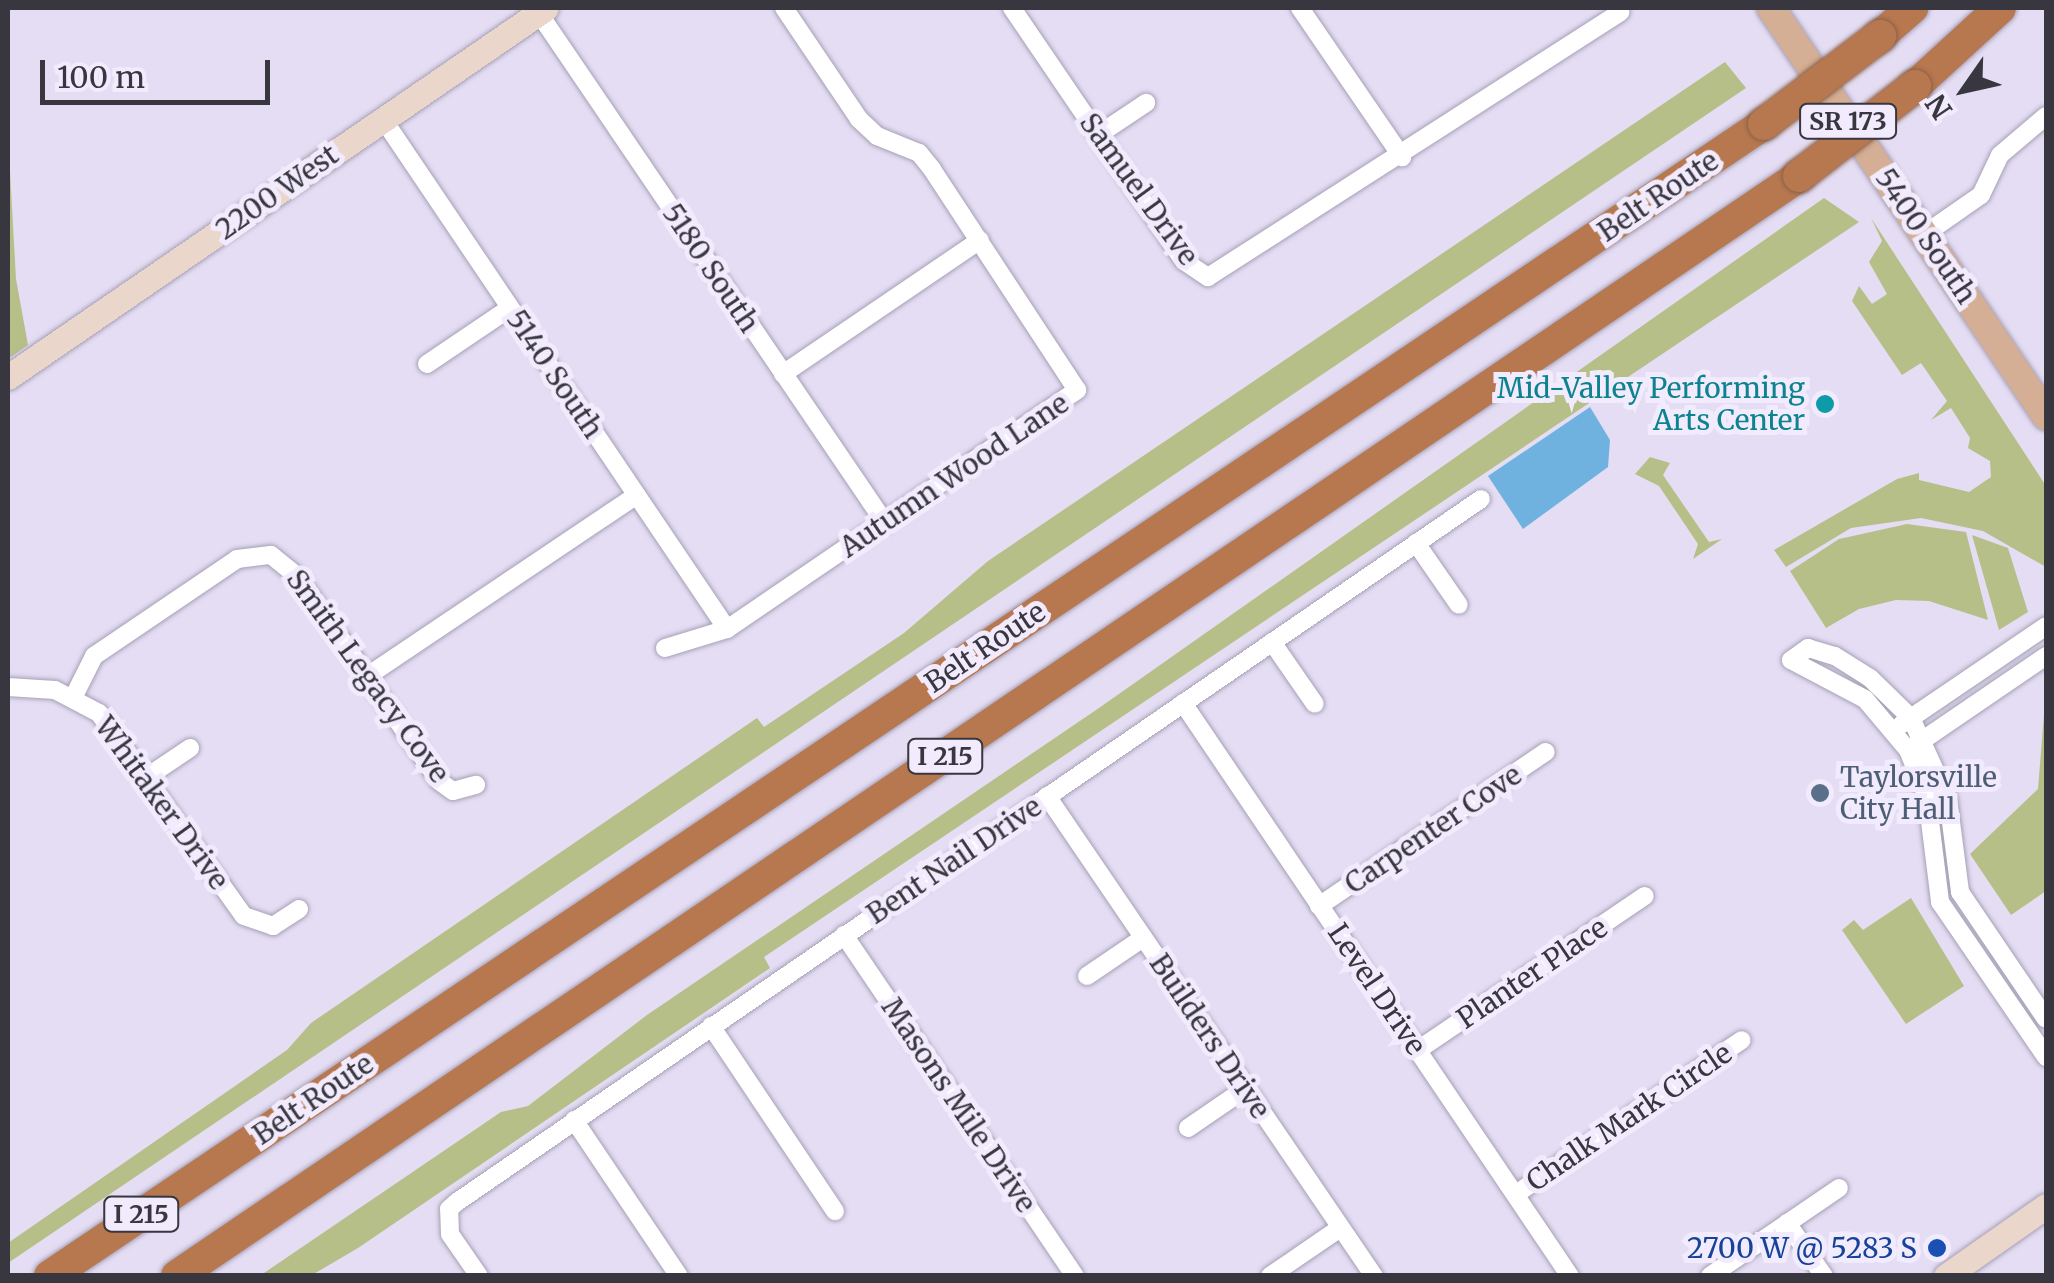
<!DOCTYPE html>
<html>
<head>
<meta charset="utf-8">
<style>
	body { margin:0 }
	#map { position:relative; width:2054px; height:1283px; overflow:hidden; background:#e4ddf4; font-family:Merriweather,serif }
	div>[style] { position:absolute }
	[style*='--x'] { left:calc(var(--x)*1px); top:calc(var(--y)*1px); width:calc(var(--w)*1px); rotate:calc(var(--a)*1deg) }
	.green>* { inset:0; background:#b7bf88 }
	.water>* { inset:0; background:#6fb2df }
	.roads { filter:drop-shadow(0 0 2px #a6a0b5) drop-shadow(0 0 2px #a6a0b5) }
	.street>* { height:18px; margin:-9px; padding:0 9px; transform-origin:9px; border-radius:9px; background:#fff }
	.secondary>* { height:25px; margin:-12.5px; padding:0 12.5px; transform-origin:12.5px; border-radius:12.5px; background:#ead6ca }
	.primary>* { height:28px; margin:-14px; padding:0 14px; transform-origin:14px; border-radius:14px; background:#d4ae95 }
	.highway>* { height:32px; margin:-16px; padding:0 16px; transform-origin:16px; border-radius:16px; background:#b8784f }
	.bridges { filter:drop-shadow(0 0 2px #8b6149) drop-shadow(0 0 2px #8b6149) }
	.highway-bridge>* { height:32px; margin:-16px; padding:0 16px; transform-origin:16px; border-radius:16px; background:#b8784f }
	.dots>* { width:28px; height:28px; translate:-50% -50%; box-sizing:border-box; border:5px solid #f1ebfd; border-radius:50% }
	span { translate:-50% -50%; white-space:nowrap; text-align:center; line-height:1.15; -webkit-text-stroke:10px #f1ebfd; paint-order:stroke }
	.shield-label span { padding:2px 8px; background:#f1ebfd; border:2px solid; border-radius:8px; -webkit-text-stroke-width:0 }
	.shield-label { font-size:25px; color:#38363e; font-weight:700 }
	.street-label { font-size:28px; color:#38363e }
	.culture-label { font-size:28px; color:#0d838f }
	.right { translate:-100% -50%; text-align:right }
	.service-label { font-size:28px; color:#4e5e75 }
	.left { translate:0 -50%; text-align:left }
	.transit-label { font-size:28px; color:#164399 }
	.frame { position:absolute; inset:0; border:10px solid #38363e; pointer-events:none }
	.north { position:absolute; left:1914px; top:40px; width:100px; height:100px; -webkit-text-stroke:8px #f1ebfd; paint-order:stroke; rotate:236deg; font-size:28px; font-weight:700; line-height:40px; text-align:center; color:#38363e }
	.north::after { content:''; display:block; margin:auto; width:35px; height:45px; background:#38363e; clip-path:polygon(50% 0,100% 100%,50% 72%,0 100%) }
	.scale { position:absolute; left:40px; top:60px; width:230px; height:45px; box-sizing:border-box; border:5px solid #38363e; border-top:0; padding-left:12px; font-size:30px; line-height:35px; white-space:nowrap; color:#38363e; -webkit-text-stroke:8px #f1ebfd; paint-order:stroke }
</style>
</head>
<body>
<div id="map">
	<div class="green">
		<div style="clip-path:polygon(1725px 62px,1746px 88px,8px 1263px,8px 1243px,287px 1050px,311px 1023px,757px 718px,764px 727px,904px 633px,988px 561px)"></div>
		<div style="clip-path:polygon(8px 135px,16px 279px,28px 345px,8px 359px)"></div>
		<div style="clip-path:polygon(1824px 198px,1859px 222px,764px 957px,770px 968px,358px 1248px,312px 1275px,261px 1275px,501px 1112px,528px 1106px,647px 1015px,1099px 708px)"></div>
		<div style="clip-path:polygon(1871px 218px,2046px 486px,2046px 567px,1983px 531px,1921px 518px,1851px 528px,1786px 567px,1774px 550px,1897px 479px,1919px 473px,1919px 480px,1969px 492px,1991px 477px,1990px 461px,1968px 448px,1970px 438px,1951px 408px,1931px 420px,1947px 401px,1921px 363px,1902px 375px,1852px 301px,1859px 286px,1872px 304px,1887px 294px,1869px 262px,1882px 241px)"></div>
		<div style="clip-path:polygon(1650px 457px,1670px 463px,1663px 475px,1709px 542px,1722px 539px,1693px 559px,1698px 544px,1659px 486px,1635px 474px)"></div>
		<div style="clip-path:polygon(1907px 524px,1966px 532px,1988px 620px,1929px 601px,1896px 600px,1859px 609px,1826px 628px,1790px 571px,1839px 539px)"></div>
		<div style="clip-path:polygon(1972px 535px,2008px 548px,2028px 612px,1999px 630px)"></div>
		<div style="clip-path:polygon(2045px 702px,2046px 891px,2011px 915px,1970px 854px,2038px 789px)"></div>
		<div style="clip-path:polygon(1911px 898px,1964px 986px,1906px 1024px,1842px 930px,1854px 920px,1863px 930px)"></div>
	</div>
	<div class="water">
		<div style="clip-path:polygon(1590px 407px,1610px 440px,1608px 467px,1523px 529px,1488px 476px)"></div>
	</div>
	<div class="roads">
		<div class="street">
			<div style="--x:1012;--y:8;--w:306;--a:55.8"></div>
			<div style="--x:1184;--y:261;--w:29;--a:34"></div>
			<div style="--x:1208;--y:277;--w:490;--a:-32.7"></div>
			<div style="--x:1300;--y:8;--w:181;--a:55.6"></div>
			<div style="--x:538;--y:12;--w:618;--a:55.82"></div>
			<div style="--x:383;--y:119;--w:615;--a:56"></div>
			<div style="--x:1098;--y:135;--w:58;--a:-33.7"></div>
			<div style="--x:1925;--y:234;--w:68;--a:-34.9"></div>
			<div style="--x:1981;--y:195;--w:44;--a:-64.6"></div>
			<div style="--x:2000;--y:155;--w:60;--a:-40.3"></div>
			<div style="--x:427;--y:364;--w:100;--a:-34"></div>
			<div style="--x:783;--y:374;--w:238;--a:-34.2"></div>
			<div style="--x:1416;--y:543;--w:75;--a:55.3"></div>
			<div style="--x:1272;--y:642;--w:75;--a:55.3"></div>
			<div style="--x:665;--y:648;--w:65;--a:-17"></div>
			<div style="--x:727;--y:629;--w:424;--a:-34.3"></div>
			<div style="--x:1077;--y:390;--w:264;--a:-123.3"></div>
			<div style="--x:932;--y:169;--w:21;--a:-129"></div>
			<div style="--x:919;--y:153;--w:45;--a:-158"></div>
			<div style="--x:877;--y:136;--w:25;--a:-137"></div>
			<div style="--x:859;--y:119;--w:134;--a:-124"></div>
			<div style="--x:1791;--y:660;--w:84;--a:27.8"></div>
			<div style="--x:1865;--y:699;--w:67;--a:49.9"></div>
			<div style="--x:1908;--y:750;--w:51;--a:68"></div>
			<div style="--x:1927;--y:797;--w:106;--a:82.9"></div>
			<div style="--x:1940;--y:902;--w:188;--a:55.6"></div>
			<div style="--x:1791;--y:660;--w:21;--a:-35"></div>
			<div style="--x:1808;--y:648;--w:28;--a:17"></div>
			<div style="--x:1835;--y:656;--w:41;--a:32.2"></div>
			<div style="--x:1870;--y:678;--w:57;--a:44.3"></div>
			<div style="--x:1911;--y:718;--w:89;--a:65.4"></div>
			<div style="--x:1948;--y:799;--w:94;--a:82.6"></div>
			<div style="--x:1960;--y:892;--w:153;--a:55.9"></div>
			<div style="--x:366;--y:677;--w:326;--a:-33.9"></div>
			<div style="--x:8;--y:687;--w:47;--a:3.7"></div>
			<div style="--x:55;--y:690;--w:50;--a:27.6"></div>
			<div style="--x:99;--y:713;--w:249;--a:54.5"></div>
			<div style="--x:244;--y:916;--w:31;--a:19"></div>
			<div style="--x:273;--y:926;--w:31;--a:-33"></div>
			<div style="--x:74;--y:696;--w:45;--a:-63.4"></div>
			<div style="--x:94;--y:656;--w:173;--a:-34.1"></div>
			<div style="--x:237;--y:559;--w:34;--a:-7"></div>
			<div style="--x:271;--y:555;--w:35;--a:39"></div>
			<div style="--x:298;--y:577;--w:248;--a:55.3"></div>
			<div style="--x:439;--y:781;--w:17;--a:36"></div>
			<div style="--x:453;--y:791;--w:24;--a:-15"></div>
			<div style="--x:1183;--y:703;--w:691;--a:55.97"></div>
			<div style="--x:1902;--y:724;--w:174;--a:-34.2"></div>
			<div style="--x:1917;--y:744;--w:156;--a:-34.3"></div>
			<div style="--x:147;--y:777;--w:52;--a:-34"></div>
			<div style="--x:1047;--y:796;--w:581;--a:55.74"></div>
			<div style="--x:1319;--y:906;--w:274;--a:-34.2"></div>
			<div style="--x:844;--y:935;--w:412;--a:55.9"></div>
			<div style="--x:1087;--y:976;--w:68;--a:-34.2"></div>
			<div style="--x:711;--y:1026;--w:223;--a:56.2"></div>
			<div style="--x:1418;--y:1050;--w:274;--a:-34.2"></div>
			<div style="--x:574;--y:1120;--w:188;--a:56.1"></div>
			<div style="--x:1188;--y:1128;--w:69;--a:-34.4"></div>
			<div style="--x:1516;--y:1194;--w:273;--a:-34.3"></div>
			<div style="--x:1787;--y:1223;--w:65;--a:55.1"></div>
			<div style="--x:479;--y:1276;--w:51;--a:-124.6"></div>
			<div style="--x:450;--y:1234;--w:25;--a:-92"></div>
			<div style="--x:449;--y:1209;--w:11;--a:-41"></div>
			<div style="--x:457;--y:1202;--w:1242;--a:-34.47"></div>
			<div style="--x:1270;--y:1276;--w:85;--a:-34.4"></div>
			<div style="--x:1710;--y:1276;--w:156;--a:-34.3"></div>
		</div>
		<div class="secondary">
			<div style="--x:8;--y:377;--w:652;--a:-34.45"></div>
			<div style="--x:1946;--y:1276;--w:122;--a:-35"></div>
		</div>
		<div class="primary">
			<div style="--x:1771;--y:8;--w:492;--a:56"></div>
		</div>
		<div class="highway">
			<div style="--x:1880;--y:36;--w:43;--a:-41.2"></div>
			<div style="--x:1915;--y:86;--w:115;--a:-42.5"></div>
			<div style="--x:50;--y:1276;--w:2065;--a:-33.91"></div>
			<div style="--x:177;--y:1276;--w:1960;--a:-34.14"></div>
		</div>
	</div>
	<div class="bridges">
		<div class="highway-bridge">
			<div style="--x:1764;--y:124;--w:146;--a:-37.2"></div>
			<div style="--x:1799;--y:176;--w:147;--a:-37.8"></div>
		</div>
	</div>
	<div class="dots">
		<div style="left:1825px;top:404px;background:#0f9aa8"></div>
		<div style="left:1820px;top:793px;background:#5c6f8a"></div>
		<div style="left:1937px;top:1248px;background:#1a4fb4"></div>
	</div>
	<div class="shield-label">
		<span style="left:1848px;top:121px">SR 173</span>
		<span style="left:945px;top:756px">I 215</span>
		<span style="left:141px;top:1214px">I 215</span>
	</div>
	<div class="street-label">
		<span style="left:1139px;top:189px;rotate:54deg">Samuel Drive</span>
		<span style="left:277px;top:192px;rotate:-35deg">2200 West</span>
		<span style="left:1658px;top:196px;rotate:-34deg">Belt Route</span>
		<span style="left:1926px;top:236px;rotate:56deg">5400 South</span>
		<span style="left:711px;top:268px;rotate:56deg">5180 South</span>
		<span style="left:555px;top:374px;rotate:56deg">5140 South</span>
		<span style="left:954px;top:475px;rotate:-34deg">Autumn Wood Lane</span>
		<span style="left:985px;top:647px;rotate:-34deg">Belt Route</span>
		<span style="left:368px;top:676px;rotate:54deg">Smith Legacy Cove</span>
		<span style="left:162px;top:803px;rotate:54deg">Whitaker Drive</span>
		<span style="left:1433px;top:829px;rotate:-34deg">Carpenter Cove</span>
		<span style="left:954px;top:860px;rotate:-34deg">Bent Nail Drive</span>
		<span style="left:1532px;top:973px;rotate:-34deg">Planter Place</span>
		<span style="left:1377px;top:989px;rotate:56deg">Level Drive</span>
		<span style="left:1210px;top:1036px;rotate:56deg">Builders Drive</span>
		<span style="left:313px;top:1099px;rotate:-34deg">Belt Route</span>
		<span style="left:959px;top:1105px;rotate:56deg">Masons Mile Drive</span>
		<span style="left:1629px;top:1117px;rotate:-34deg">Chalk Mark Circle</span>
	</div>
	<div class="culture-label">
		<span class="right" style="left:1805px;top:404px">Mid-Valley Performing<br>Arts Center</span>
	</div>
	<div class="service-label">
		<span class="left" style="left:1840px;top:793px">Taylorsville<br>City Hall</span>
	</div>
	<div class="transit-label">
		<span class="right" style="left:1917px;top:1248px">2700 W @ 5283 S</span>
	</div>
	<div class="frame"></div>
	<div class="north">N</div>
	<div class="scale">100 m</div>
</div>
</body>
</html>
